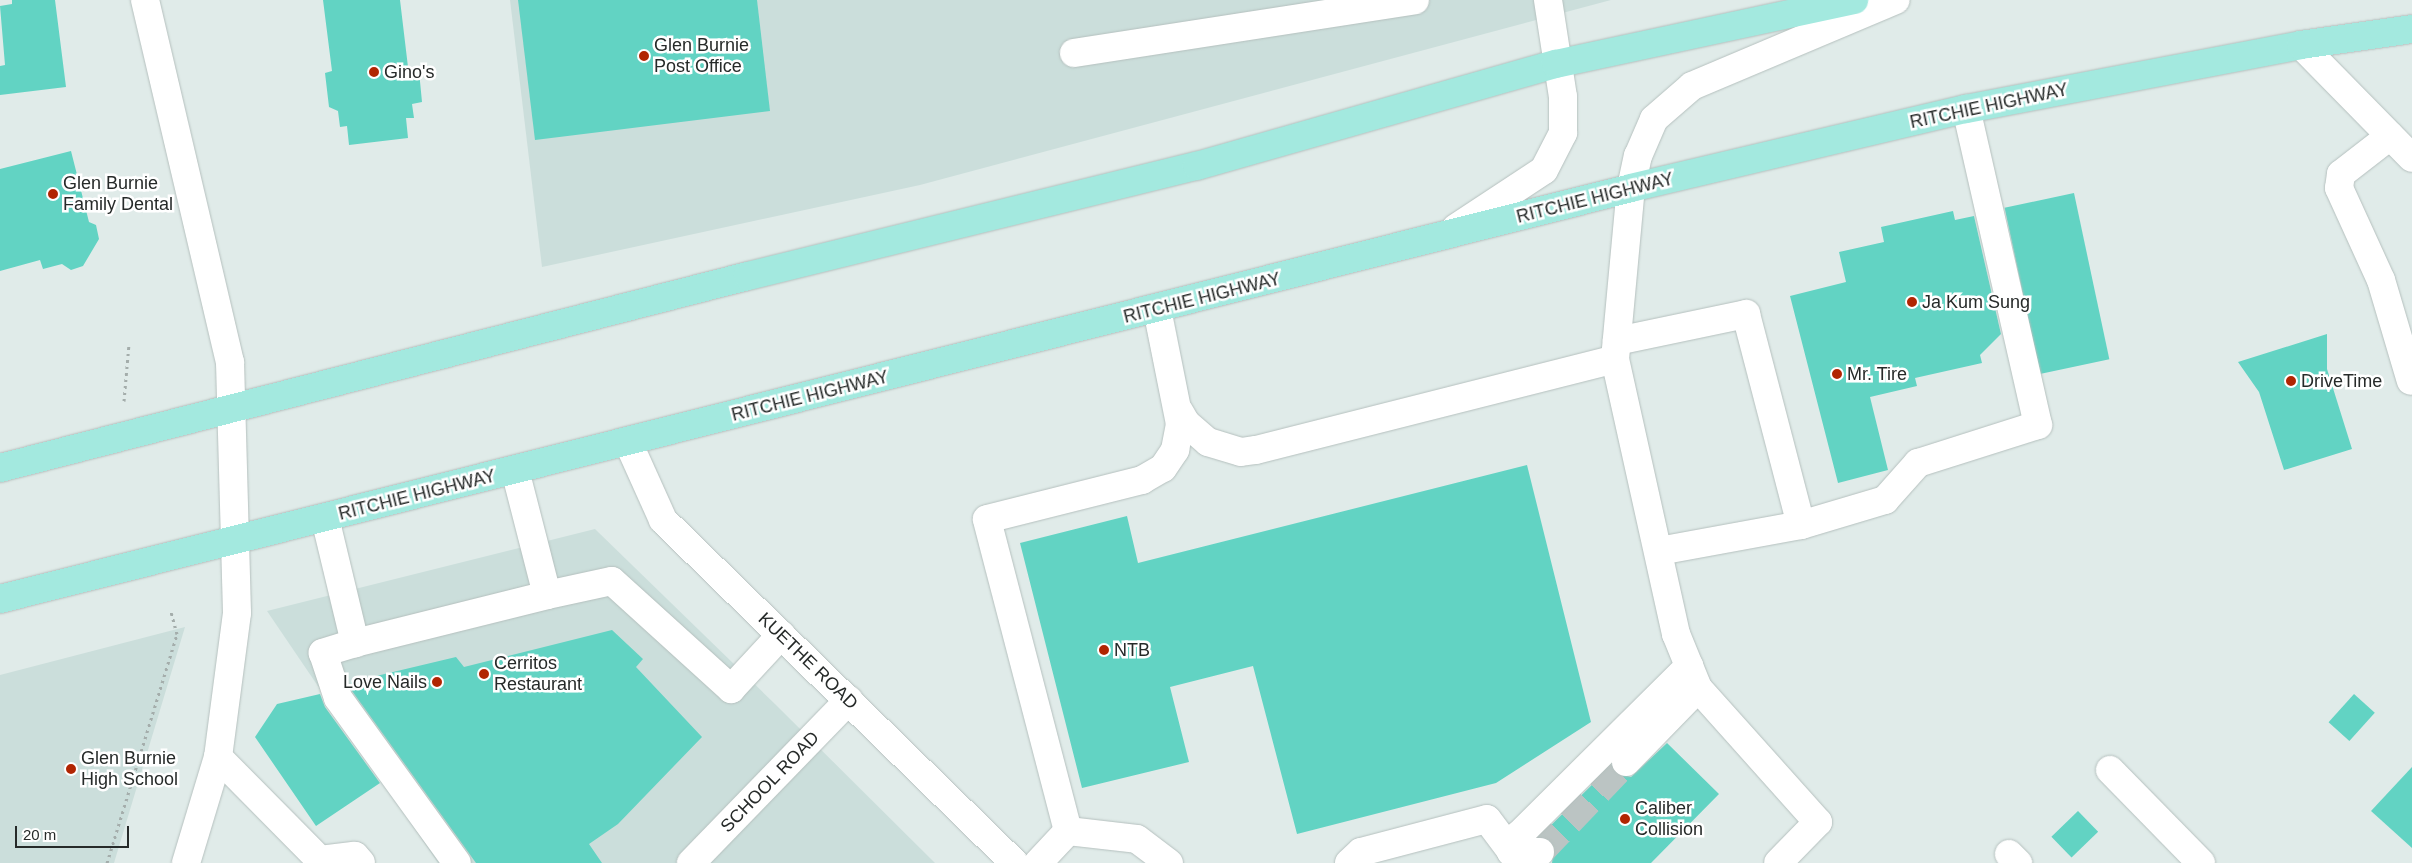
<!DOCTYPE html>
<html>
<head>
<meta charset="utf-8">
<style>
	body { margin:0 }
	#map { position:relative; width:2412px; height:863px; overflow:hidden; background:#e0ebe9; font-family:Helvetica,sans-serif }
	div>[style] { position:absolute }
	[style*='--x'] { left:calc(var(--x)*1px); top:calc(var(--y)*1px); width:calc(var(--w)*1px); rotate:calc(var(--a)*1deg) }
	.built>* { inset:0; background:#cbdedb }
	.building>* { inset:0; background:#62d3c3; transform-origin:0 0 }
	.minor-tunnel>* { height:28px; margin-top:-14px; transform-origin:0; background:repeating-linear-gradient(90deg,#bbc4c3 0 28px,transparent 0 42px) }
	.path>* { height:3px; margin-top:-1.5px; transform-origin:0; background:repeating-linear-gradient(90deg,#a4adab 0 2.5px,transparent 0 6.5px) }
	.roads { filter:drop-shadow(0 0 1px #b5c0be) drop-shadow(0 0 1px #b5c0be) }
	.minor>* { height:28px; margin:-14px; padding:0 14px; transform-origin:14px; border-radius:14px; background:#fff }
	.major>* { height:28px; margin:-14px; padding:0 14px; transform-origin:14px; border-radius:14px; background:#a3e9df }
	.dots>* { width:14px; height:14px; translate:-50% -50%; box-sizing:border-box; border:2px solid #fff; border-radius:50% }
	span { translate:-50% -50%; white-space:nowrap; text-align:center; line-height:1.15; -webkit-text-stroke:5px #fff; paint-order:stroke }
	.poi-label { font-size:18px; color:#262a29 }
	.left { translate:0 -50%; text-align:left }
	.right { translate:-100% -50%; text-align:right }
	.street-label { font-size:18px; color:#262a29 }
	.scale { position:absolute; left:15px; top:826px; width:114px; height:22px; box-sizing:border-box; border:2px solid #262a29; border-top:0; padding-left:6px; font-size:15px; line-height:18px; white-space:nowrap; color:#262a29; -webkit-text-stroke:4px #fff; paint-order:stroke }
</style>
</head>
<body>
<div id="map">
	<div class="built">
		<div style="clip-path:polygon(510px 0,1611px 0,920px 185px,542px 267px)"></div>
		<div style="clip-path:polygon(595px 529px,776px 705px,935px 863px,438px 863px,267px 611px)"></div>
		<div style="clip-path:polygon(185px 627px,114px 863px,0 863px,0 675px)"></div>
	</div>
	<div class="building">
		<div style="clip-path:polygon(12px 0,55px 0,66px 87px,0 95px,0 66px,5px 65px,0 6px,12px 4px)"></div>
		<div style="clip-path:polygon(323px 0,400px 0,408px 67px,419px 71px,422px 102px,412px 104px,414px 118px,406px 118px,408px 138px,349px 145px,347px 126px,340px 127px,338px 111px,329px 107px,325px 73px,332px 71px)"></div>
		<div style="clip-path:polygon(518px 0,757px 0,770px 111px,535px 140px)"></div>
		<div style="clip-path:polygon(71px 151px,89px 222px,96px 225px,99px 239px,83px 266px,71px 270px,62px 264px,43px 269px,40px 260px,0 271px,0 169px)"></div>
		<div style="left:2074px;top:193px;width:170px;height:71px;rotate:78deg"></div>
		<div style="clip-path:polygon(1953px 211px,1955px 220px,1974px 216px,2001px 334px,1980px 355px,1982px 363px,1915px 378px,1917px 386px,1870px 397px,1888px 470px,1838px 483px,1790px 296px,1846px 282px,1839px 252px,1884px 242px,1881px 227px)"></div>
		<div style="clip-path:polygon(2327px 334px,2327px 369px,2352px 449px,2284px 470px,2259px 392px,2238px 362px)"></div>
		<div style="clip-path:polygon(1527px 465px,1591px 722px,1496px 783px,1297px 834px,1253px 666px,1170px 687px,1189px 762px,1082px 788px,1020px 543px,1127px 516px,1138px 563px)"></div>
		<div style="clip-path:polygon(612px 630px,643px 659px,636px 667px,702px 737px,618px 824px,589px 844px,602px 863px,476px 863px,352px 691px,351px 682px,456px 657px,464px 667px)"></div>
		<div style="clip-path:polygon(320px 694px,325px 707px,380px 783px,316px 826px,255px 737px,277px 704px)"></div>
		<div style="left:2354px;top:694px;width:28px;height:38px;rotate:42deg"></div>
		<div style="clip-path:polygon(1667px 743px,1719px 794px,1651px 863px,1552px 863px,1554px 845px,1540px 836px,1611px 766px,1616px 773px,1631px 777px)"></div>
		<div style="clip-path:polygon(2412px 767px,2412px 848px,2371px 811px)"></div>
		<div style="left:2078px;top:811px;width:29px;height:37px;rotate:46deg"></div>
	</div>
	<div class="minor-tunnel">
		<div style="--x:1540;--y:852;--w:124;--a:-46.3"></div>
	</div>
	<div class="path">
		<div style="--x:124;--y:401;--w:57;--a:-85"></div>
		<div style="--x:107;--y:863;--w:239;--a:-73"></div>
		<div style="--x:177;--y:634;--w:24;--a:-105"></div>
	</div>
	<div class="roads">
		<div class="minor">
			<div style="--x:145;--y:0;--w:372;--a:76.8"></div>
			<div style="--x:230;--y:362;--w:251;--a:88.4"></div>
			<div style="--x:237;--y:613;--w:145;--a:97.5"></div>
			<div style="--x:218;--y:757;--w:111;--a:106.8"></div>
			<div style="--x:2301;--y:45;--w:158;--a:45.5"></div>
			<div style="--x:1074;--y:53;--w:345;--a:-8.8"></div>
			<div style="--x:2390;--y:136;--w:62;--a:142.2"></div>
			<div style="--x:2341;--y:174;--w:14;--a:98"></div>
			<div style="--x:2339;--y:188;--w:101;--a:65.5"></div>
			<div style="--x:2381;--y:280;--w:105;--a:73.5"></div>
			<div style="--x:1456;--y:228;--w:105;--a:-33.4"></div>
			<div style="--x:1544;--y:170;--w:42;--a:-62.8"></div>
			<div style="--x:1563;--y:133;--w:36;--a:-90"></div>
			<div style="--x:1563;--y:97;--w:98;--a:-98.8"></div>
			<div style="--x:1617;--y:341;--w:132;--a:-11.8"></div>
			<div style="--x:1746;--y:314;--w:218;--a:75.4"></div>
			<div style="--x:1801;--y:525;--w:143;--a:169.6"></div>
			<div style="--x:1615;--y:359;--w:282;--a:77.5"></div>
			<div style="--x:1676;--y:634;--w:58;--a:67.8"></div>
			<div style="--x:1698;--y:688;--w:180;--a:48.2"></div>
			<div style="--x:1818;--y:822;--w:57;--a:134.3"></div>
			<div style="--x:1179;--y:411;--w:14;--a:60"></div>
			<div style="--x:1186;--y:423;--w:29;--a:41"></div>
			<div style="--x:1208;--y:442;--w:34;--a:17"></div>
			<div style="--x:1241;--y:452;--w:15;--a:-8"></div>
			<div style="--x:1256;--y:450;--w:370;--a:-14.2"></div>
			<div style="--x:1615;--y:359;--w:172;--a:-84.7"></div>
			<div style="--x:1631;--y:188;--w:33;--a:-78"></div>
			<div style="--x:1638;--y:156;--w:40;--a:-66.6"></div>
			<div style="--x:1654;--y:119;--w:50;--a:-41"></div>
			<div style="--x:1692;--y:86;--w:221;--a:-22.9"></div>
			<div style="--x:628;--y:442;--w:85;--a:65.8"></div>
			<div style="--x:663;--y:520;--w:491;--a:44.3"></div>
			<div style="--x:515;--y:470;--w:129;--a:75.6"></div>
			<div style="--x:547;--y:595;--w:66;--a:-12.2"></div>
			<div style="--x:612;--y:581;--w:161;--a:42.2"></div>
			<div style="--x:731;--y:689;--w:74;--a:-47.2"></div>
			<div style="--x:325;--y:518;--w:129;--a:76.5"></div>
			<div style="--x:355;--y:643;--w:198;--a:-14"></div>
			<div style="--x:1801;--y:525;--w:88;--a:-16.6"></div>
			<div style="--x:1885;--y:500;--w:50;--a:-48.3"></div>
			<div style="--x:1918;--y:463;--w:126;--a:-17.6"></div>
			<div style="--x:2038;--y:425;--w:324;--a:-102.8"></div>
			<div style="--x:355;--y:643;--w:34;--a:163"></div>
			<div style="--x:323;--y:653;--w:47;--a:71.6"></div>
			<div style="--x:338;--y:698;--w:203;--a:54.2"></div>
			<div style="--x:218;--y:757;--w:145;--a:45.3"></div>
			<div style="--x:320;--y:860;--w:4;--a:124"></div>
			<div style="--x:1626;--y:762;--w:103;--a:-45.8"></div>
			<div style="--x:2110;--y:770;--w:130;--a:45.6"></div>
			<div style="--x:1068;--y:831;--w:69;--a:6.6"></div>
			<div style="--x:1137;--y:839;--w:40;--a:37"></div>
			<div style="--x:1540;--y:852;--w:29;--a:180"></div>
			<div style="--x:1511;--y:852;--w:19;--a:-65"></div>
			<div style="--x:1519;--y:835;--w:240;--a:-44.8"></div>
			<div style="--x:2009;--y:854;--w:13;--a:45"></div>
			<div style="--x:320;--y:860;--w:35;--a:-7"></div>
			<div style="--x:355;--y:856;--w:9;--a:49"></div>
			<div style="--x:691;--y:863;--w:227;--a:-45.9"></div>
			<div style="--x:1038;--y:863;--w:44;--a:-46.8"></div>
			<div style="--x:1068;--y:831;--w:322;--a:-104.6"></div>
			<div style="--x:987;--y:519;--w:160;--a:-14.1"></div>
			<div style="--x:1142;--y:480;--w:24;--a:-30"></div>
			<div style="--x:1163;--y:468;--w:22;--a:-56"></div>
			<div style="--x:1175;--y:450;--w:26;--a:-79"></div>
			<div style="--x:1180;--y:424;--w:117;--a:-101.3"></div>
			<div style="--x:1349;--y:863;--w:16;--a:-43"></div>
			<div style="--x:1361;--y:852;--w:130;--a:-14.7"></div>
			<div style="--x:1487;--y:819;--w:55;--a:53.1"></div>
		</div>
		<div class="major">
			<div style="--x:0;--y:468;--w:772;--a:-14.4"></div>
			<div style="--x:748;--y:276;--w:462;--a:-13.8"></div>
			<div style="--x:1197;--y:166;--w:373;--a:-15.9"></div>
			<div style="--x:1556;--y:64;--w:305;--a:-12.1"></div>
			<div style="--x:0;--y:599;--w:1682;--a:-14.14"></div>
			<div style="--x:1631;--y:188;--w:344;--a:-13.3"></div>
			<div style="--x:1966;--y:109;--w:341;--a:-10.8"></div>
			<div style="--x:2301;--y:45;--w:112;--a:-8.2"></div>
		</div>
	</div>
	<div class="dots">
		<div style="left:644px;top:56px;background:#b12502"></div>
		<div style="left:374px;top:72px;background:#b12502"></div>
		<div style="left:53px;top:194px;background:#b12502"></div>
		<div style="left:1912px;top:302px;background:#b12502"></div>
		<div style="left:1837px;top:374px;background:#b12502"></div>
		<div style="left:2291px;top:381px;background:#b12502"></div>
		<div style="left:1104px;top:650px;background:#b12502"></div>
		<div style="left:484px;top:674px;background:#b12502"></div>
		<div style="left:437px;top:682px;background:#b12502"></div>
		<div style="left:71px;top:769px;background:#b12502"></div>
		<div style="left:1625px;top:819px;background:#b12502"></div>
	</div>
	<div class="poi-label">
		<span class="left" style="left:654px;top:56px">Glen Burnie<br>Post Office</span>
		<span class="left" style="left:384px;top:72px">Gino's</span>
		<span class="left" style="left:63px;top:194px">Glen Burnie<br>Family Dental</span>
		<span class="left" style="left:1922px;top:302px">Ja Kum Sung</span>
		<span class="left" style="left:1847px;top:374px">Mr. Tire</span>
		<span class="left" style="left:2301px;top:381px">DriveTime</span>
		<span class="left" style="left:1114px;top:650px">NTB</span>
		<span class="left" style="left:494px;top:674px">Cerritos<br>Restaurant</span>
		<span class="right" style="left:427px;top:682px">Love Nails</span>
		<span class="left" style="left:81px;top:769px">Glen Burnie<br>High School</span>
		<span class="left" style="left:1635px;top:819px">Caliber<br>Collision</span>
	</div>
	<div class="street-label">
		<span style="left:1989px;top:106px;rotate:-12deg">RITCHIE HIGHWAY</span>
		<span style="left:1595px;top:198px;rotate:-14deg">RITCHIE HIGHWAY</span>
		<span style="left:1202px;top:298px;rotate:-14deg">RITCHIE HIGHWAY</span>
		<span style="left:810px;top:396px;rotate:-14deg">RITCHIE HIGHWAY</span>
		<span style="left:417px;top:495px;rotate:-14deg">RITCHIE HIGHWAY</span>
		<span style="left:808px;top:661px;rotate:44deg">KUETHE ROAD</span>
		<span style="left:770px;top:782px;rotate:-46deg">SCHOOL ROAD</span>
	</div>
	<div class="scale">20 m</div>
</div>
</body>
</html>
